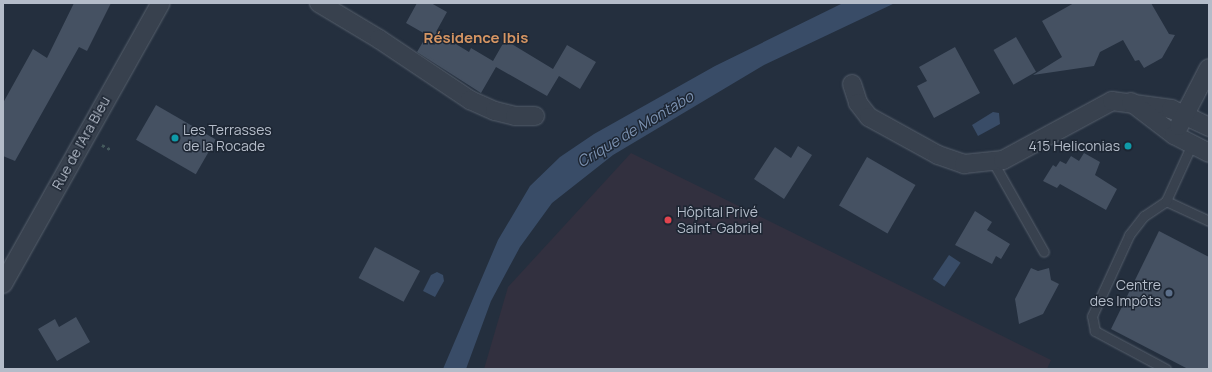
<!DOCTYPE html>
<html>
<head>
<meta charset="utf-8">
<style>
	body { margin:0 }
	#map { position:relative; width:1212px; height:372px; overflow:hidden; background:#242f3e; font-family:Manrope,sans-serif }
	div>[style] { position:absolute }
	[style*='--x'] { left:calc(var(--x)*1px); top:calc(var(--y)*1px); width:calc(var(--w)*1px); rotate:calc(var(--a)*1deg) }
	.medical>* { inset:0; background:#32303f }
	.water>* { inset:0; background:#394c67; transform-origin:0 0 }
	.building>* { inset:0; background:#455162; transform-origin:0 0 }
	.path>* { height:2.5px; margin-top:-1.25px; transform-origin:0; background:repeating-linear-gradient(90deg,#44595c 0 3px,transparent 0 6px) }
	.roads { filter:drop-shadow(0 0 1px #565f6c) drop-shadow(0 0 1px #565f6c) }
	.lane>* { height:9px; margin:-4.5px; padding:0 4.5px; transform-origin:4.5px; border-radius:4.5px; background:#38414e }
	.street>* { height:18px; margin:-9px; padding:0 9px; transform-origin:9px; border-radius:9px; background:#38414e }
	.dots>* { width:11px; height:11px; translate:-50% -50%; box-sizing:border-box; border:2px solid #1d2633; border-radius:50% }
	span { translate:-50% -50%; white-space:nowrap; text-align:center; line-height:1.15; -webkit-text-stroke:3px #1d2633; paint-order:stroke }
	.poi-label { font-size:14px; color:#b4bcc9 }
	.left { translate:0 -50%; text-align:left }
	.right { translate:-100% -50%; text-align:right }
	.street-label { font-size:14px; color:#b4bcc9 }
	.neighbourhood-label { font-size:15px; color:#d59563; font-weight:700 }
	.water-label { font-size:15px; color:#7c92b1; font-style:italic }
	.frame { position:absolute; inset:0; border:4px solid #b4bcc9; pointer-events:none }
</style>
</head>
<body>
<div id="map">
	<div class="medical">
		<div style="clip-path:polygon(631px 153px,1051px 360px,1047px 369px,484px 369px,508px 287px)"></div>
	</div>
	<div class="water">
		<div style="clip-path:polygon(843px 3px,895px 3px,764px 65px,613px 155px,552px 203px,520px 247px,491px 301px,466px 369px,443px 369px,498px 240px,530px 186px,560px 157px,594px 134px,715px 66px)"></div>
		<div style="clip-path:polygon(993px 112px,999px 113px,1000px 124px,978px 136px,972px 125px)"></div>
		<div style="left:949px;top:255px;width:14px;height:29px;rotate:34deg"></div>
		<div style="clip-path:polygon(437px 272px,443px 275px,444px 281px,435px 297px,423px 291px,431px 275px)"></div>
	</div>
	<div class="building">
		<div style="clip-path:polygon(74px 3px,111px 3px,87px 51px,79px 47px,15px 161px,3px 156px,3px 103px,33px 49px,47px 58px)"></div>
		<div style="clip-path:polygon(417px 3px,431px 3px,447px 12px,436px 32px,469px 52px,471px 48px,493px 61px,505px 40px,553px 69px,567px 45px,596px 62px,580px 89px,559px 76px,547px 96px,496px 67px,481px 93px,417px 52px,427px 35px,406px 23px)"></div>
		<div style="clip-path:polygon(1074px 3px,1151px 3px,1169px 34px,1175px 35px,1162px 58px,1144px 68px,1139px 60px,1135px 61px,1123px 40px,1100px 52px,1094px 66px,1033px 75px,1062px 57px,1042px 21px)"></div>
		<div style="left:1016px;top:37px;width:40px;height:26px;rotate:60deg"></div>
		<div style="clip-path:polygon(955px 47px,980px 93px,934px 118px,917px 86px,927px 81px,919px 67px)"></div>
		<div style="left:156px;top:105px;width:69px;height:40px;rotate:30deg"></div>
		<div style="clip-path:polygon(798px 146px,812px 155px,784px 199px,754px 179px,775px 147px,791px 158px)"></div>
		<div style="clip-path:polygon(1084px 153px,1100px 162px,1095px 175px,1117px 189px,1106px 210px,1060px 184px,1057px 188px,1043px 181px,1053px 165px,1056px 167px,1060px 161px,1066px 164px,1071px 156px,1079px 161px)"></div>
		<div style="left:867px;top:157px;width:56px;height:56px;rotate:30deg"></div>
		<div style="clip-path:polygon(975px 211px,992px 222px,987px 230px,1010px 244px,1001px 259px,996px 256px,992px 264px,955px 245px)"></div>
		<div style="clip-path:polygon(1159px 231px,1209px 257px,1209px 369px,1188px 369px,1111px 329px)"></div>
		<div style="left:375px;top:247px;width:51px;height:35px;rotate:28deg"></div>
		<div style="clip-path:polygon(1031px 268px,1038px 271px,1049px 268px,1051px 280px,1059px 284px,1043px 314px,1019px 324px,1015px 299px)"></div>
		<div style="clip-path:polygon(76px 317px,90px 342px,57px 361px,38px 329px,55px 319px,59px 327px)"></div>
	</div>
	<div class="path">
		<div style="--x:102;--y:145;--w:11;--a:27"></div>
	</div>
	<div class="roads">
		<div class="lane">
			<div style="--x:993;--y:162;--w:103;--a:60.5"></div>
			<div style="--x:1166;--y:201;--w:47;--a:24.9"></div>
			<div style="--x:1166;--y:369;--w:81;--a:-151.8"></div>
			<div style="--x:1095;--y:331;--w:15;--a:-101"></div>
			<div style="--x:1092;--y:316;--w:89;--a:-65.4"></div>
			<div style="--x:1129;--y:235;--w:24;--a:-52"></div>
			<div style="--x:1144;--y:216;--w:27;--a:-34"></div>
			<div style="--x:1166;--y:201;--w:63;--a:-65.5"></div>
		</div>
		<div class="street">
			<div style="--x:319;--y:3;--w:70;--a:31"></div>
			<div style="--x:379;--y:39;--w:110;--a:33.8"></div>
			<div style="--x:470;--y:100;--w:27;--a:24"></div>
			<div style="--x:495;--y:111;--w:21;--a:14"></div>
			<div style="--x:515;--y:116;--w:20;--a:0"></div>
			<div style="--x:852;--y:84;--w:20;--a:72"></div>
			<div style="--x:858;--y:103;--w:18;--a:52"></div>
			<div style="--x:869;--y:117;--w:79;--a:28.8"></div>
			<div style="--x:938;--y:155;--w:28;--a:19"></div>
			<div style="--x:964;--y:164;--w:39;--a:-6"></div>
			<div style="--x:1003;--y:160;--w:124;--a:-28.4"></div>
			<div style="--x:1112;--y:101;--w:60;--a:7.7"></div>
			<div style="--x:1171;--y:109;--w:42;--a:25.3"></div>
			<div style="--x:1131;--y:102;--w:54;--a:37.5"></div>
			<div style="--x:1174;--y:135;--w:39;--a:27"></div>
			<div style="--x:1179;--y:126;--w:65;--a:-62.7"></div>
			<div style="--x:3;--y:284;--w:322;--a:-60.7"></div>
		</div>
	</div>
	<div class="dots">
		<div style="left:175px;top:138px;background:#0f9aa8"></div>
		<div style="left:1128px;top:146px;background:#0f9aa8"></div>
		<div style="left:668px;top:220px;background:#e0444e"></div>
		<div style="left:1169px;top:293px;background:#5c6f8a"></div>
	</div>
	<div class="poi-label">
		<span class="left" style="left:183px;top:138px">Les Terrasses<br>de la Rocade</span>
		<span class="right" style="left:1120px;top:146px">415 Heliconias</span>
		<span class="left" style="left:677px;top:220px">Hôpital Privé<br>Saint-Gabriel</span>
		<span class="right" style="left:1161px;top:293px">Centre<br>des Impôts</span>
	</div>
	<div class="street-label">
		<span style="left:81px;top:143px;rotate:-61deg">Rue de l'Ara Bleu</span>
	</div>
	<div class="neighbourhood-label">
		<span style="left:476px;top:38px">Résidence Ibis</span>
	</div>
	<div class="water-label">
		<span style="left:635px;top:129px;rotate:-31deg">Crique de Montabo</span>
	</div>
	<div class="frame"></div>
</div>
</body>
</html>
